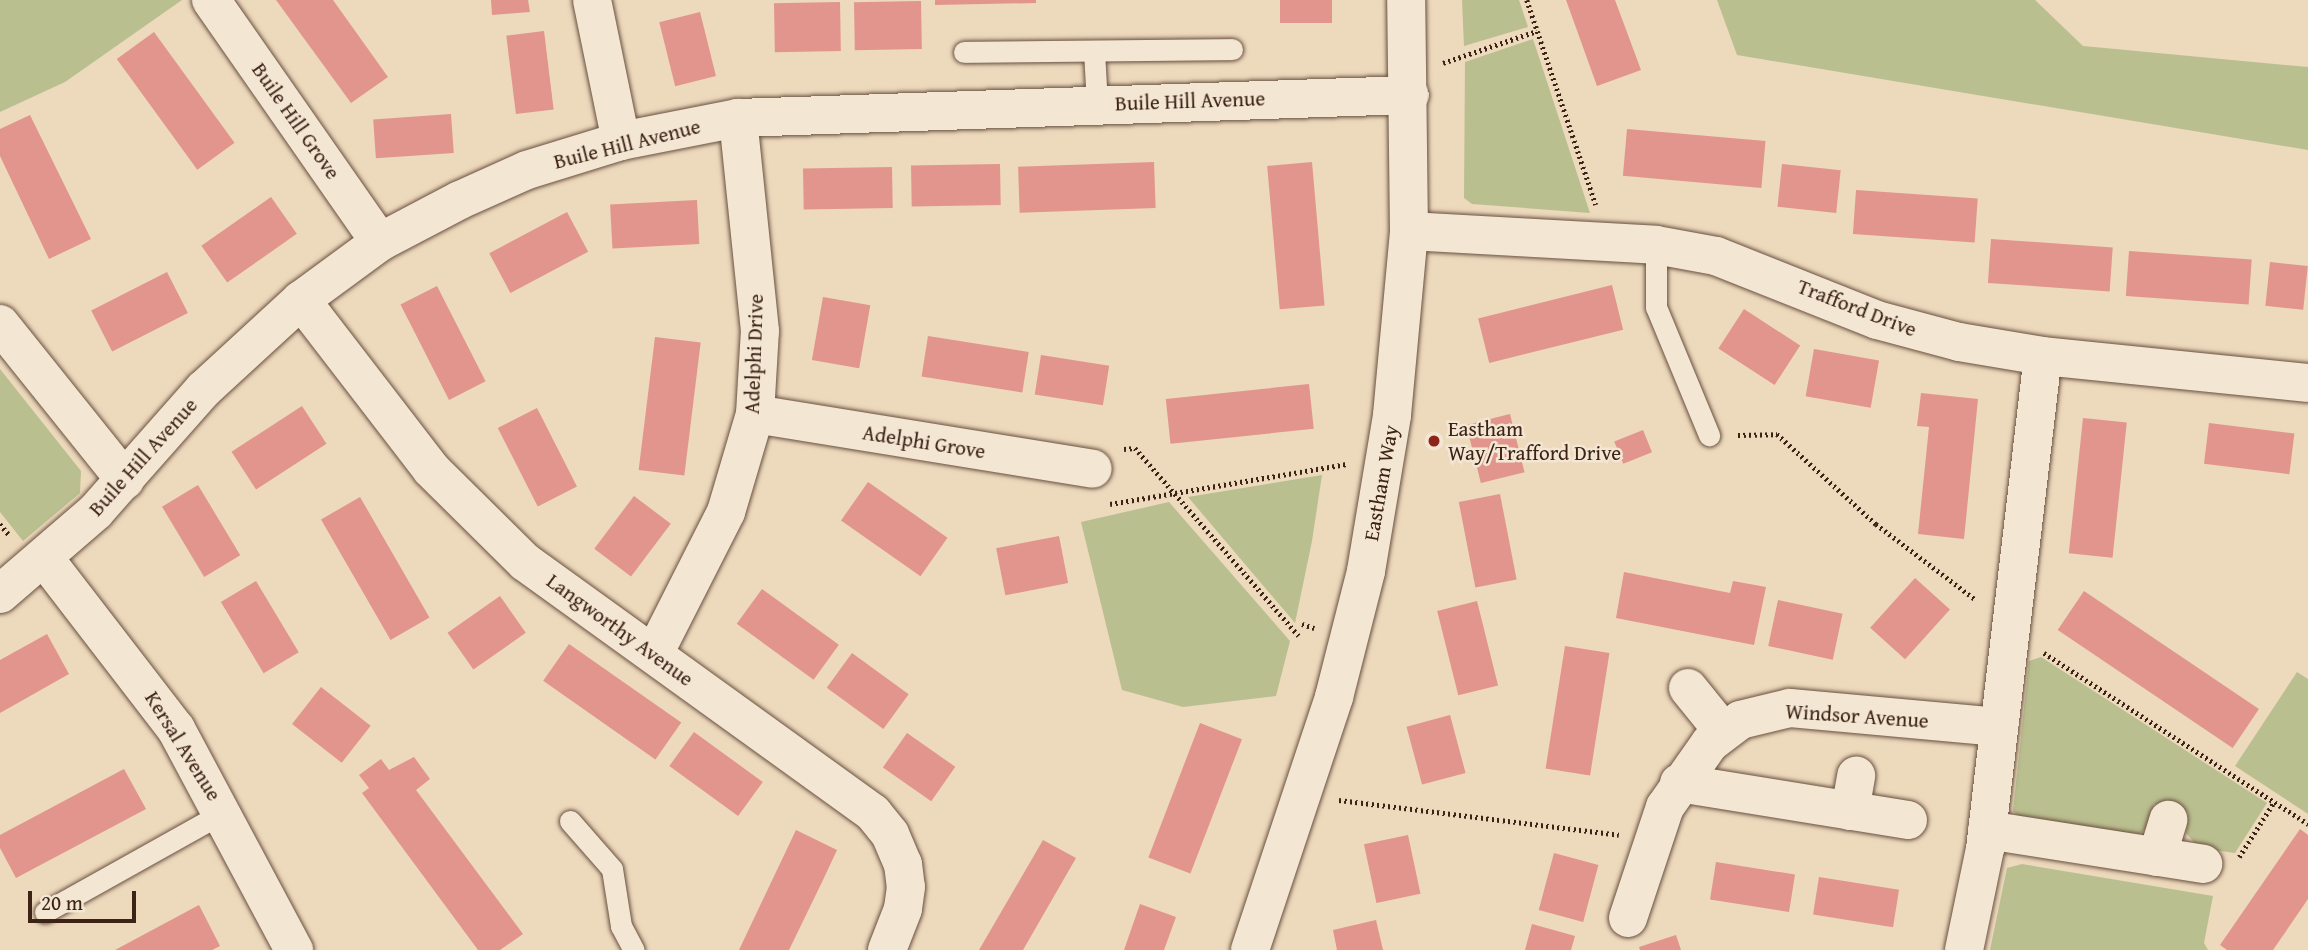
<!DOCTYPE html>
<html>
<head>
<meta charset="utf-8">
<style>
	body { margin:0 }
	#map { position:relative; width:2308px; height:950px; overflow:hidden; background:#edd9bc; font-family:"Gentium Book Plus",serif }
	div>[style] { position:absolute }
	[style*='--x'] { left:calc(var(--x)*1px); top:calc(var(--y)*1px); width:calc(var(--w)*1px); rotate:calc(var(--a)*1deg) }
	.green>* { inset:0; background:#babf8f }
	.building>* { inset:0; background:#e1958c; transform-origin:0 0 }
	.path>* { height:4.5px; margin-top:-2.25px; transform-origin:0; background:repeating-linear-gradient(90deg,#3d2316 0 2px,transparent 0 5.5px) }
	.roads { filter:drop-shadow(0 0 2px #695040) drop-shadow(0 0 2px #695040) }
	.lane>* { height:21px; margin:-10.5px; padding:0 10.5px; transform-origin:10.5px; border-radius:10.5px; background:#f3e6d3 }
	.street>* { height:38px; margin:-19px; padding:0 19px; transform-origin:19px; border-radius:19px; background:#f3e6d3 }
	.secondary>* { height:38px; margin:-19px; padding:0 19px; transform-origin:19px; border-radius:19px; background:#f3e6d3 }
	.dots>* { width:19px; height:19px; translate:-50% -50%; box-sizing:border-box; border:4px solid #f3e6d3; border-radius:50% }
	span { translate:-50% -50%; white-space:nowrap; text-align:center; line-height:1.15; -webkit-text-stroke:5px #f3e6d3; paint-order:stroke }
	.street-label { font-size:21px; color:#3d2316 }
	.poi-label { font-size:21px; color:#3d2316 }
	.left { translate:0 -50%; text-align:left }
	.scale { position:absolute; left:28px; top:891px; width:108px; height:32px; box-sizing:border-box; border:4px solid #3d2316; border-top:0; padding-left:9px; font-size:21px; line-height:24px; white-space:nowrap; color:#3d2316; -webkit-text-stroke:5px #f3e6d3; paint-order:stroke }
</style>
</head>
<body>
<div id="map">
	<div class="green">
		<div style="clip-path:polygon(0 0,182px 0,65px 82px,0 112px)"></div>
		<div style="clip-path:polygon(1462px 0,1519px 0,1528px 27px,1464px 46px)"></div>
		<div style="clip-path:polygon(1717px 0,2035px 0,2083px 46px,2308px 67px,2308px 150px,1737px 55px)"></div>
		<div style="clip-path:polygon(1533px 39px,1590px 213px,1472px 204px,1464px 198px,1465px 62px)"></div>
		<div style="clip-path:polygon(0 369px,81px 471px,80px 493px,23px 541px,0 512px)"></div>
		<div style="clip-path:polygon(1322px 475px,1312px 541px,1295px 623px,1188px 497px)"></div>
		<div style="clip-path:polygon(1169px 502px,1290px 641px,1276px 696px,1183px 707px,1122px 690px,1081px 522px)"></div>
		<div style="clip-path:polygon(2041px 657px,2267px 803px,2235px 853px,2199px 848px,2186px 833px,2188px 813px,2154px 804px,2149px 826px,2136px 837px,2021px 819px,2013px 811px,2029px 661px)"></div>
		<div style="clip-path:polygon(2297px 672px,2308px 679px,2308px 814px,2235px 766px)"></div>
		<div style="clip-path:polygon(2022px 864px,2213px 896px,2204px 943px,2208px 950px,1990px 950px,2007px 868px)"></div>
	</div>
	<div class="building">
		<div style="clip-path:polygon(276px 0,333px 0,388px 77px,351px 103px)"></div>
		<div style="clip-path:polygon(491px 0,528px 0,530px 12px,492px 15px)"></div>
		<div style="clip-path:polygon(935px 0,1036px 0,1036px 3px,935px 5px)"></div>
		<div style="left:1280px;top:0;width:52px;height:23px"></div>
		<div style="clip-path:polygon(1566px 0,1615px 0,1641px 70px,1597px 86px)"></div>
		<div style="left:921px;top:1px;width:48px;height:67px;rotate:89deg"></div>
		<div style="left:840px;top:2px;width:49px;height:66px;rotate:89deg"></div>
		<div style="left:700px;top:12px;width:66px;height:42px;rotate:76deg"></div>
		<div style="left:544px;top:31px;width:79px;height:38px;rotate:83deg"></div>
		<div style="left:154px;top:32px;width:137px;height:46px;rotate:54deg"></div>
		<div style="left:451px;top:114px;width:39px;height:78px;rotate:86deg"></div>
		<div style="clip-path:polygon(30px 115px,91px 239px,49px 259px,0 156px,0 129px)"></div>
		<div style="left:1627px;top:129px;width:139px;height:47px;rotate:5deg"></div>
		<div style="left:1154px;top:162px;width:46px;height:136px;rotate:88deg"></div>
		<div style="left:1312px;top:162px;width:144px;height:45px;rotate:85deg"></div>
		<div style="left:1000px;top:164px;width:41px;height:89px;rotate:89deg"></div>
		<div style="left:1782px;top:164px;width:59px;height:43px;rotate:6deg"></div>
		<div style="left:892px;top:167px;width:41px;height:89px;rotate:89deg"></div>
		<div style="left:1856px;top:190px;width:122px;height:44px;rotate:4deg"></div>
		<div style="left:271px;top:197px;width:45px;height:85px;rotate:55deg"></div>
		<div style="left:697px;top:200px;width:44px;height:87px;rotate:87deg"></div>
		<div style="left:567px;top:212px;width:45px;height:88px;rotate:62deg"></div>
		<div style="left:1991px;top:239px;width:122px;height:44px;rotate:4deg"></div>
		<div style="left:2129px;top:251px;width:123px;height:45px;rotate:4deg"></div>
		<div style="left:2270px;top:262px;width:38px;height:44px;rotate:6deg"></div>
		<div style="left:167px;top:272px;width:46px;height:85px;rotate:63deg"></div>
		<div style="left:1612px;top:285px;width:46px;height:138px;rotate:76deg"></div>
		<div style="left:437px;top:286px;width:107px;height:41px;rotate:63deg"></div>
		<div style="left:823px;top:297px;width:48px;height:64px;rotate:10deg"></div>
		<div style="left:1744px;top:309px;width:67px;height:47px;rotate:33deg"></div>
		<div style="left:928px;top:336px;width:102px;height:41px;rotate:9deg"></div>
		<div style="left:655px;top:337px;width:46px;height:134px;rotate:7deg"></div>
		<div style="left:1814px;top:349px;width:66px;height:48px;rotate:10deg"></div>
		<div style="left:1041px;top:355px;width:69px;height:40px;rotate:9deg"></div>
		<div style="left:1309px;top:384px;width:45px;height:144px;rotate:84deg"></div>
		<div style="clip-path:polygon(1921px 393px,1978px 399px,1964px 539px,1918px 534px,1929px 427px,1917px 426px)"></div>
		<div style="left:302px;top:406px;width:45px;height:84px;rotate:57deg"></div>
		<div style="left:537px;top:408px;width:88px;height:44px;rotate:63deg"></div>
		<div style="left:1510px;top:414px;width:60px;height:45px;rotate:76deg"></div>
		<div style="left:2083px;top:418px;width:44px;height:136px;rotate:6deg"></div>
		<div style="left:2209px;top:423px;width:86px;height:41px;rotate:7deg"></div>
		<div style="left:1643px;top:430px;width:24px;height:31px;rotate:68deg"></div>
		<div style="left:868px;top:482px;width:97px;height:47px;rotate:35deg"></div>
		<div style="left:198px;top:485px;width:82px;height:42px;rotate:59deg"></div>
		<div style="left:1500px;top:494px;width:87px;height:42px;rotate:79deg"></div>
		<div style="left:634px;top:496px;width:46px;height:66px;rotate:37deg"></div>
		<div style="left:360px;top:497px;width:139px;height:45px;rotate:60deg"></div>
		<div style="left:1059px;top:536px;width:48px;height:64px;rotate:79deg"></div>
		<div style="clip-path:polygon(1624px 572px,1730px 593px,1733px 581px,1766px 587px,1754px 645px,1616px 618px)"></div>
		<div style="left:1915px;top:578px;width:47px;height:67px;rotate:42deg"></div>
		<div style="left:256px;top:581px;width:83px;height:41px;rotate:59deg"></div>
		<div style="left:762px;top:589px;width:95px;height:43px;rotate:36deg"></div>
		<div style="left:2084px;top:591px;width:211px;height:47px;rotate:34deg"></div>
		<div style="left:500px;top:596px;width:45px;height:64px;rotate:55deg"></div>
		<div style="left:1778px;top:600px;width:66px;height:47px;rotate:12deg"></div>
		<div style="left:1477px;top:601px;width:87px;height:41px;rotate:76deg"></div>
		<div style="clip-path:polygon(47px 634px,69px 674px,0 713px,0 660px)"></div>
		<div style="left:569px;top:644px;width:137px;height:45px;rotate:35deg"></div>
		<div style="left:1565px;top:646px;width:45px;height:124px;rotate:9deg"></div>
		<div style="left:852px;top:653px;width:70px;height:43px;rotate:36deg"></div>
		<div style="left:321px;top:687px;width:63px;height:47px;rotate:38deg"></div>
		<div style="left:1450px;top:715px;width:60px;height:45px;rotate:75deg"></div>
		<div style="left:1200px;top:723px;width:45px;height:144px;rotate:21deg"></div>
		<div style="left:694px;top:732px;width:85px;height:42px;rotate:36deg"></div>
		<div style="left:907px;top:733px;width:59px;height:42px;rotate:35deg"></div>
		<div style="clip-path:polygon(414px 757px,430px 779px,416px 790px,523px 934px,500px 950px,478px 950px,362px 793px,369px 788px,359px 775px,381px 759px,389px 770px)"></div>
		<div style="clip-path:polygon(124px 769px,146px 809px,16px 878px,0 848px,0 835px)"></div>
		<div style="clip-path:polygon(2300px 829px,2308px 835px,2308px 899px,2273px 950px,2227px 950px,2220px 945px)"></div>
		<div style="clip-path:polygon(796px 830px,837px 850px,822px 882px,789px 950px,739px 950px)"></div>
		<div style="left:1408px;top:835px;width:60px;height:45px;rotate:78deg"></div>
		<div style="clip-path:polygon(1043px 840px,1076px 858px,1023px 950px,979px 950px)"></div>
		<div style="left:1554px;top:853px;width:46px;height:59px;rotate:15deg"></div>
		<div style="left:1716px;top:862px;width:80px;height:38px;rotate:9deg"></div>
		<div style="left:1819px;top:877px;width:81px;height:38px;rotate:9deg"></div>
		<div style="clip-path:polygon(1140px 904px,1176px 917px,1164px 950px,1124px 950px)"></div>
		<div style="clip-path:polygon(199px 905px,220px 946px,212px 950px,115px 950px)"></div>
		<div style="clip-path:polygon(1376px 920px,1383px 950px,1337px 950px,1333px 930px)"></div>
		<div style="clip-path:polygon(1532px 924px,1575px 936px,1571px 950px,1525px 950px)"></div>
		<div style="clip-path:polygon(1676px 935px,1681px 950px,1640px 950px,1639px 947px)"></div>
	</div>
	<div class="path">
		<div style="--x:1527;--y:0;--w:216;--a:71.4"></div>
		<div style="--x:1443;--y:63;--w:99;--a:-18.8"></div>
		<div style="--x:1738;--y:435;--w:39;--a:-1"></div>
		<div style="--x:1777;--y:434;--w:134;--a:42.3"></div>
		<div style="--x:1876;--y:524;--w:126;--a:37.2"></div>
		<div style="--x:1124;--y:449;--w:11;--a:-5"></div>
		<div style="--x:1135;--y:448;--w:249;--a:48.9"></div>
		<div style="--x:1110;--y:504;--w:240;--a:-9.6"></div>
		<div style="--x:0;--y:524;--w:16;--a:50"></div>
		<div style="--x:1302;--y:624;--w:13;--a:18"></div>
		<div style="--x:2044;--y:653;--w:315;--a:32.9"></div>
		<div style="--x:1339;--y:800;--w:282;--a:7.1"></div>
		<div style="--x:2239;--y:857;--w:65;--a:-57.5"></div>
	</div>
	<div class="roads">
		<div class="lane">
			<div style="--x:1094;--y:51;--w:53;--a:86.8"></div>
			<div style="--x:964;--y:52;--w:268;--a:-0.6"></div>
			<div style="--x:1656;--y:245;--w:62;--a:90"></div>
			<div style="--x:1656;--y:307;--w:139;--a:67.5"></div>
			<div style="--x:570;--y:821;--w:64;--a:48.8"></div>
			<div style="--x:612;--y:869;--w:58;--a:81"></div>
			<div style="--x:621;--y:926;--w:27;--a:62"></div>
			<div style="--x:45;--y:912;--w:205;--a:-29.2"></div>
		</div>
		<div class="street">
			<div style="--x:211;--y:0;--w:295;--a:55.1"></div>
			<div style="--x:592;--y:0;--w:144;--a:78.4"></div>
			<div style="--x:1409;--y:231;--w:247;--a:3.2"></div>
			<div style="--x:1656;--y:245;--w:61;--a:10.4"></div>
			<div style="--x:1716;--y:256;--w:173;--a:21.7"></div>
			<div style="--x:1877;--y:320;--w:85;--a:15"></div>
			<div style="--x:1959;--y:342;--w:85;--a:9.5"></div>
			<div style="--x:2043;--y:356;--w:266;--a:5.8"></div>
			<div style="--x:301;--y:300;--w:213;--a:52.4"></div>
			<div style="--x:431;--y:469;--w:132;--a:44.7"></div>
			<div style="--x:525;--y:562;--w:429;--a:35.8"></div>
			<div style="--x:873;--y:813;--w:27;--a:51"></div>
			<div style="--x:890;--y:834;--w:33;--a:67"></div>
			<div style="--x:903;--y:864;--w:23;--a:83"></div>
			<div style="--x:906;--y:887;--w:22;--a:98"></div>
			<div style="--x:903;--y:909;--w:44;--a:111.3"></div>
			<div style="--x:0;--y:324;--w:200;--a:51.3"></div>
			<div style="--x:755;--y:414;--w:342;--a:9.2"></div>
			<div style="--x:45;--y:559;--w:215;--a:52.4"></div>
			<div style="--x:176;--y:729;--w:251;--a:61.9"></div>
			<div style="--x:0;--y:594;--w:127;--a:-40.8"></div>
			<div style="--x:96;--y:511;--w:162;--a:-48.5"></div>
			<div style="--x:203;--y:390;--w:133;--a:-42.6"></div>
			<div style="--x:301;--y:300;--w:98;--a:-36.3"></div>
			<div style="--x:380;--y:242;--w:90;--a:-27.7"></div>
			<div style="--x:460;--y:200;--w:73;--a:-24.1"></div>
			<div style="--x:527;--y:170;--w:98;--a:-17.1"></div>
			<div style="--x:621;--y:141;--w:119;--a:-11.1"></div>
			<div style="--x:738;--y:118;--w:672;--a:-1.96"></div>
			<div style="--x:654;--y:654;--w:159;--a:-63.1"></div>
			<div style="--x:726;--y:512;--w:102;--a:-73.5"></div>
			<div style="--x:755;--y:414;--w:83;--a:-86.6"></div>
			<div style="--x:760;--y:331;--w:214;--a:-95.9"></div>
			<div style="--x:1688;--y:688;--w:55;--a:50.9"></div>
			<div style="--x:1679;--y:783;--w:232;--a:9.2"></div>
			<div style="--x:1850;--y:811;--w:36;--a:-80"></div>
			<div style="--x:1987;--y:830;--w:219;--a:8.9"></div>
			<div style="--x:2157;--y:857;--w:39;--a:-73"></div>
			<div style="--x:1628;--y:918;--w:117;--a:-71.6"></div>
			<div style="--x:1665;--y:807;--w:78;--a:-54.9"></div>
			<div style="--x:1710;--y:743;--w:38;--a:-37"></div>
			<div style="--x:1740;--y:720;--w:51;--a:-13.5"></div>
			<div style="--x:1790;--y:708;--w:210;--a:5.2"></div>
			<div style="--x:1964;--y:950;--w:103;--a:-78.3"></div>
			<div style="--x:1985;--y:849;--w:496;--a:-83.3"></div>
		</div>
		<div class="secondary">
			<div style="--x:1250;--y:950;--w:267;--a:-71.6"></div>
			<div style="--x:1334;--y:697;--w:130;--a:-75.7"></div>
			<div style="--x:1366;--y:571;--w:158;--a:-80.5"></div>
			<div style="--x:1392;--y:415;--w:185;--a:-84.7"></div>
			<div style="--x:1409;--y:231;--w:231;--a:-90.7"></div>
		</div>
	</div>
	<div class="dots">
		<div style="left:1434px;top:441px;background:#8f2418"></div>
	</div>
	<div class="street-label">
		<span style="left:1190px;top:101px;rotate:-2deg">Buile Hill Avenue</span>
		<span style="left:296px;top:121px;rotate:55deg">Buile Hill Grove</span>
		<span style="left:627px;top:144px;rotate:-14deg">Buile Hill Avenue</span>
		<span style="left:1857px;top:308px;rotate:21deg">Trafford Drive</span>
		<span style="left:754px;top:354px;rotate:-88deg">Adelphi Drive</span>
		<span style="left:924px;top:442px;rotate:9deg">Adelphi Grove</span>
		<span style="left:143px;top:457px;rotate:-48deg">Buile Hill Avenue</span>
		<span style="left:1381px;top:483px;rotate:-80deg">Eastham Way</span>
		<span style="left:620px;top:630px;rotate:36deg">Langworthy Avenue</span>
		<span style="left:1857px;top:716px;rotate:4deg">Windsor Avenue</span>
		<span style="left:183px;top:746px;rotate:58deg">Kersal Avenue</span>
	</div>
	<div class="poi-label">
		<span class="left" style="left:1448px;top:441px">Eastham<br>Way/Trafford Drive</span>
	</div>
	<div class="scale">20 m</div>
</div>
</body>
</html>
